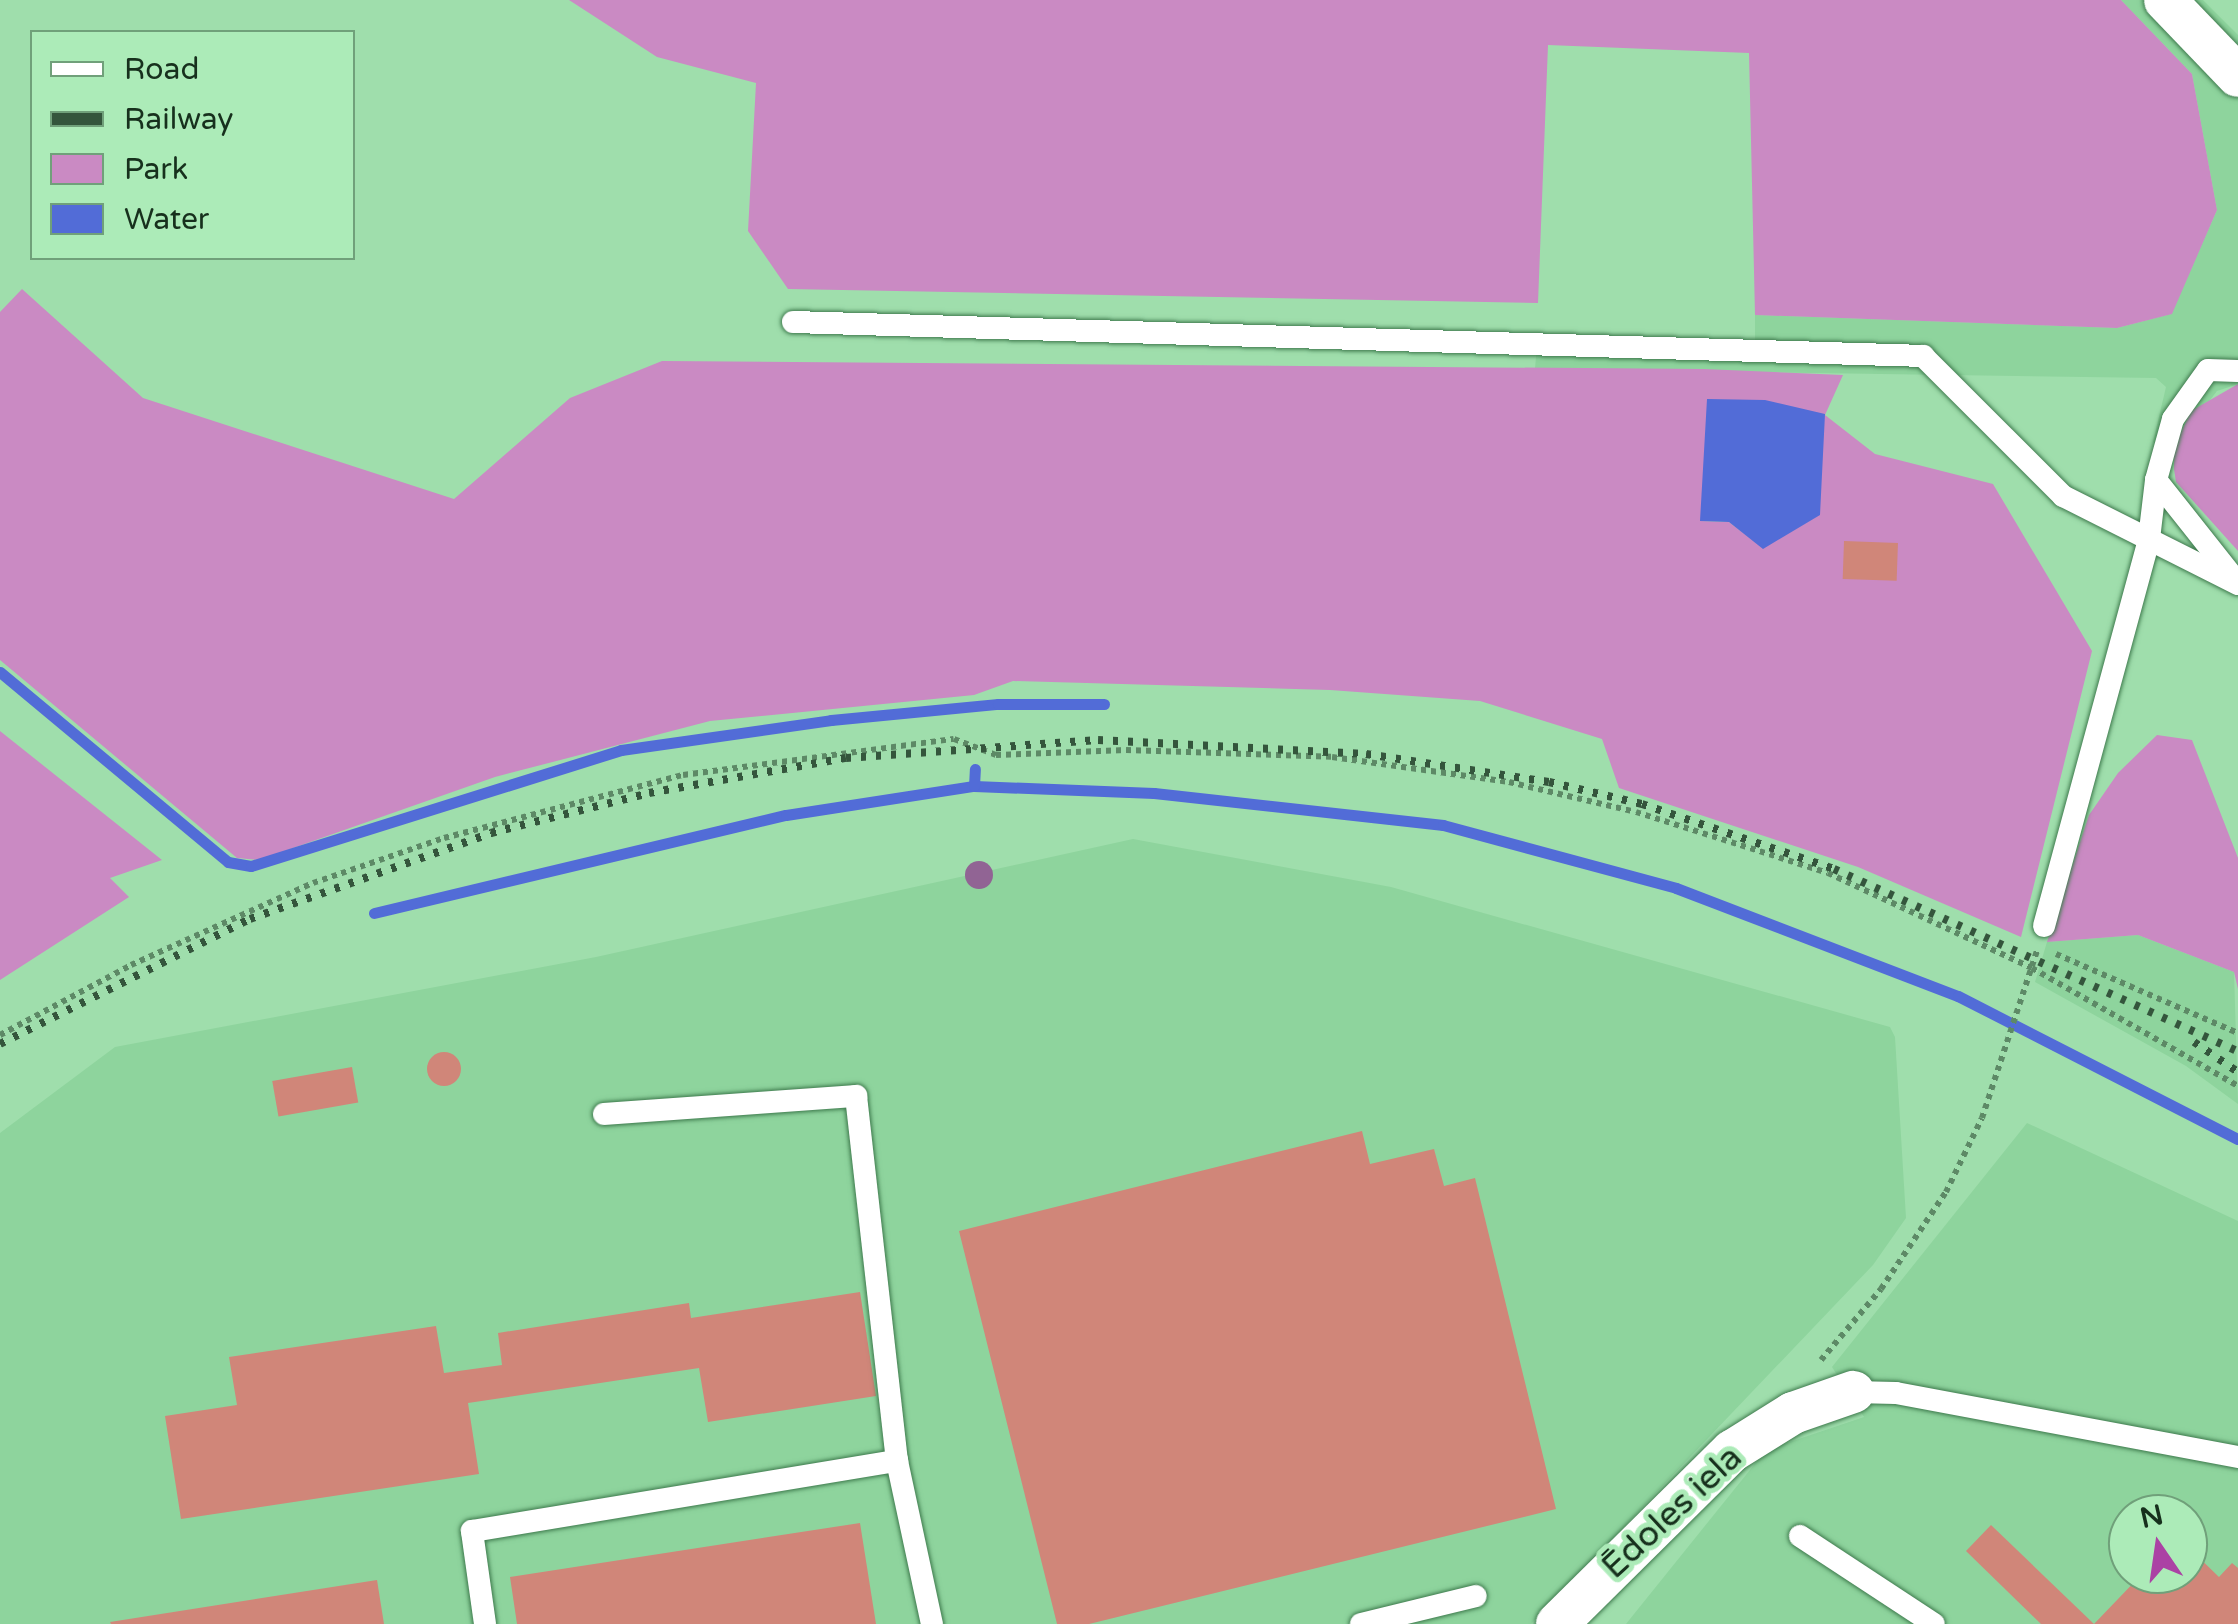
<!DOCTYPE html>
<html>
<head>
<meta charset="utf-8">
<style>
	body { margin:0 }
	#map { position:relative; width:2238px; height:1624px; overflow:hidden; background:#9fdeac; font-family:"Varela Round",sans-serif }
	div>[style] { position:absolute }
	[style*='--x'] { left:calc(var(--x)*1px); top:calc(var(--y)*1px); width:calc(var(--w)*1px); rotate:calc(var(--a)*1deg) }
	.built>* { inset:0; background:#8ed49d }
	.green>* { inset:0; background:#ca8ac3 }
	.water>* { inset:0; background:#526cd7 }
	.stream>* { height:11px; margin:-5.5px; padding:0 5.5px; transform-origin:5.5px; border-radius:5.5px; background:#526cd7 }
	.building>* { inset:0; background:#d08679; transform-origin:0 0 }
	.round { border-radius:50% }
	.path>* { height:6px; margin-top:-3px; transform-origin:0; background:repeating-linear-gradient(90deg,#5d8966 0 5px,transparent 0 10px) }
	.roads { filter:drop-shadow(0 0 2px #3e7a4d) drop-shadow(0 0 2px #3e7a4d) }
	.lane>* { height:22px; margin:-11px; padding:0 11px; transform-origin:11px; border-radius:11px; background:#fff }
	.street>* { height:42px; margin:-21px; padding:0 21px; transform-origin:21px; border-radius:21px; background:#fff }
	.rail>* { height:8px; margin-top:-4px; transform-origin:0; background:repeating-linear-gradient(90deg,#34553c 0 5px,transparent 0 15px) }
	.trees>* { width:28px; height:28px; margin:-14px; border-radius:50%; background:#916494 }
	span { translate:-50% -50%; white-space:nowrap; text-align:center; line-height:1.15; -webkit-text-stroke:10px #acebb8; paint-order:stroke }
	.street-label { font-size:35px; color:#17301d }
	.legend { position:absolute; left:30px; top:30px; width:325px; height:230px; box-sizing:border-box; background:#acebb8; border:2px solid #70a07a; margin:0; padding:12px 18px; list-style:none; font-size:30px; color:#17301d }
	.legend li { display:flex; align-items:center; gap:20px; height:50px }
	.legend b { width:50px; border:2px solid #70a07a }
	.north { position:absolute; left:2108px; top:1494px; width:100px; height:100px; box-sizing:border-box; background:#acebb8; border:2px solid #70a07a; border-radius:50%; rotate:347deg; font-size:28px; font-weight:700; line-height:40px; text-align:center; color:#17301d }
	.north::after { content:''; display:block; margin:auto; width:35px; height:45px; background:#ab42a4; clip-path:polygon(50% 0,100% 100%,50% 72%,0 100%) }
</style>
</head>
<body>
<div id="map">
	<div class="built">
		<div style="clip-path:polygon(2121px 0,2203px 0,2238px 35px,2238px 384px,2217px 391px,2174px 447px,2153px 442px,2166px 387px,2156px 378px,1535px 369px,1537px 344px,1755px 350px,1755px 315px,2117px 328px,2171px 314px,2217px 210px,2192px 74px)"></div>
		<div style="clip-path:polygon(1133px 839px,1391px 887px,1890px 1027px,1895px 1037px,1906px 1218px,1873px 1265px,1531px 1624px,0 1624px,0 1133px,115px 1047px,596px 957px)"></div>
		<div style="clip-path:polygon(2138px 935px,2234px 972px,2238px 1104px,2186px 1066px,2035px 982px,2047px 942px)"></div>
		<div style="clip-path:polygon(evenodd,2027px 1123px,2238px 1221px,2238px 1624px,1626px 1624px,1766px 1450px,1864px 1417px,1832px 1367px,2027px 1123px,2128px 1514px,2188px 1514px,2188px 1574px,2128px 1574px,2128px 1514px)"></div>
	</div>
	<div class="green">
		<div style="clip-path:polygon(569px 0,2121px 0,2192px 74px,2217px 210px,2172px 314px,2117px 328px,1755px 315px,1749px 53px,1548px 45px,1538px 303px,788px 289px,748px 231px,756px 83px,657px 57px)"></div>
		<div style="clip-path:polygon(evenodd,22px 289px,143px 398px,454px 499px,570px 398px,662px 361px,1704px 369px,1843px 375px,1825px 415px,1875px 454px,1993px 484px,2092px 651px,2021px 937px,1858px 867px,1619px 788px,1602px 739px,1480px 701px,1330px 690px,1013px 681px,974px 695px,710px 721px,495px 777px,259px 860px,237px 858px,0 660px,0 312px,22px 289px,1819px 515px,1763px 548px,1729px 522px,1701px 521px,1819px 515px)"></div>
		<div style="clip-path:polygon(2238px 384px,2238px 551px,2176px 482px,2174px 469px,2174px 447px,2191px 411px)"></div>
		<div style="clip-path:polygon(0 731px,162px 860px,110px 878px,129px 897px,0 980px)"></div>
		<div style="clip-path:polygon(2157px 735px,2192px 740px,2238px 858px,2238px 989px,2234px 972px,2138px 935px,2047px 942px,2089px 815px,2118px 773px)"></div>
	</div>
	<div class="water">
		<div style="clip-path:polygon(1707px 399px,1765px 400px,1825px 414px,1820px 515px,1763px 549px,1729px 522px,1700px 521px)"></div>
	</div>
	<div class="stream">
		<div style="--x:0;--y:672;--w:297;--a:39.8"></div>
		<div style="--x:228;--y:862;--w:23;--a:10"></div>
		<div style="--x:251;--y:866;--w:388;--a:-17.4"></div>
		<div style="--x:621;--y:750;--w:212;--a:-8.1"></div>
		<div style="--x:831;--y:720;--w:168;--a:-5.5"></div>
		<div style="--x:998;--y:704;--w:106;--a:0"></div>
		<div style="--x:974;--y:786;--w:180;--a:2.2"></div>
		<div style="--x:1154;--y:793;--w:291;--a:6.3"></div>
		<div style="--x:1443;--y:825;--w:241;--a:15.1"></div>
		<div style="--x:1676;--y:888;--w:302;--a:21"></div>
		<div style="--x:1958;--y:996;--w:314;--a:27.1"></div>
		<div style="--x:374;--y:913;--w:423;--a:-13.4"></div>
		<div style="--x:786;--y:815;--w:190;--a:-8.8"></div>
		<div style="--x:974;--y:786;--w:17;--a:-87"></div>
	</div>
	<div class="building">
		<div style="left:1844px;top:541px;width:54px;height:38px;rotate:2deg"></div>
		<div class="round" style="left:427px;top:1052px;width:34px;height:34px"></div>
		<div style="left:352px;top:1067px;width:36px;height:81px;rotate:80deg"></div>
		<div style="clip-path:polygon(1362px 1131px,1370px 1164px,1434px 1149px,1444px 1186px,1475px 1178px,1556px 1509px,1089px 1624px,1057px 1624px,959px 1231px)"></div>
		<div style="clip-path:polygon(860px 1292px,876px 1396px,708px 1422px,699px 1368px,468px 1403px,479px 1474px,181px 1519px,165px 1416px,237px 1405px,229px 1357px,436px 1326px,444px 1373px,502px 1365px,498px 1333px,689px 1303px,691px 1318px)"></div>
		<div style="clip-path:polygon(860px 1523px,876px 1624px,517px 1624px,510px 1577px)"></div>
		<div style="clip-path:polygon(1991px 1525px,2094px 1624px,2041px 1624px,1966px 1551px)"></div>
		<div style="clip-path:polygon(2188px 1547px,2219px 1577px,2232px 1563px,2238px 1568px,2238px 1624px,2094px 1624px,2142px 1574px,2188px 1574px)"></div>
		<div style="clip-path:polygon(377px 1580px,384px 1624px,111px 1624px,110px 1622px)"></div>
	</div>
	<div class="path">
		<div style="--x:2056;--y:954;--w:198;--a:23.5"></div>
		<div style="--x:0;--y:1035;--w:149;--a:-28.1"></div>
		<div style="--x:131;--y:965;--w:200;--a:-24.3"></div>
		<div style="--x:313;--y:883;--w:139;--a:-19"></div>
		<div style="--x:444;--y:838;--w:247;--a:-14.8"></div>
		<div style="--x:683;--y:775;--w:273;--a:-7.6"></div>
		<div style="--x:954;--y:739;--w:45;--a:20.9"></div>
		<div style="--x:996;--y:755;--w:130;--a:-2.2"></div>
		<div style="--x:1126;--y:750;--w:206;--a:1.9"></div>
		<div style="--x:1332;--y:757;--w:179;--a:8"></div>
		<div style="--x:1509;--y:782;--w:130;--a:13.3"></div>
		<div style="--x:1636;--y:812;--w:201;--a:17.6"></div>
		<div style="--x:1828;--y:873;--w:225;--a:25"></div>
		<div style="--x:2032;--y:968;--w:237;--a:29.8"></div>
		<div style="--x:1821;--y:1360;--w:93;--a:-49.8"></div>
		<div style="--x:1881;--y:1289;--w:117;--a:-56.2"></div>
		<div style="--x:1946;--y:1192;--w:82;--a:-64.1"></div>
		<div style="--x:1982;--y:1118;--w:176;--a:-71.8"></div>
	</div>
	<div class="roads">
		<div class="lane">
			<div style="--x:793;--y:322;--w:1131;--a:1.72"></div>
			<div style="--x:1923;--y:356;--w:198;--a:45"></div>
			<div style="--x:2063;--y:496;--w:196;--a:26.7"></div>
			<div style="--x:2233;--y:577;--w:124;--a:-128.4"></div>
			<div style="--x:2156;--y:480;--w:63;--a:-74.4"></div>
			<div style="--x:2173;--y:419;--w:60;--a:-54.5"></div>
			<div style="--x:2208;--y:370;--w:30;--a:2"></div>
			<div style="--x:2044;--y:926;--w:401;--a:-74.8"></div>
			<div style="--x:2149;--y:539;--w:59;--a:-83.2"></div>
			<div style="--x:604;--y:1114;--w:253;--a:-4.1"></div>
			<div style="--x:856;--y:1096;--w:367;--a:83.6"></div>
			<div style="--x:897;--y:1461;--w:167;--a:77.9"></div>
			<div style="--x:1853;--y:1392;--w:43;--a:1.3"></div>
			<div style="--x:1896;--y:1393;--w:348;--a:10.6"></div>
			<div style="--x:1800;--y:1536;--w:160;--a:33.3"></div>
			<div style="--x:485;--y:1624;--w:94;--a:-98"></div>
			<div style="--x:472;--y:1531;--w:431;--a:-9.4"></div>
			<div style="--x:1361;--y:1624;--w:118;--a:-13.7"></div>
		</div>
		<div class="street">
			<div style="--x:2165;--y:0;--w:105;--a:46.2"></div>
			<div style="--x:1557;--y:1624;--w:246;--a:-44.7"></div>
			<div style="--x:1732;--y:1451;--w:72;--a:-31.9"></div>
			<div style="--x:1793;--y:1413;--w:64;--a:-19.3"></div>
		</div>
	</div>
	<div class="rail">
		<div style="--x:2194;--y:1042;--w:53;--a:34.3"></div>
		<div style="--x:0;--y:1044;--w:280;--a:-26.6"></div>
		<div style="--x:250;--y:919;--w:256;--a:-19.6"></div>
		<div style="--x:491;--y:833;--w:163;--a:-14.2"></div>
		<div style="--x:649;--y:793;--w:200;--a:-10.1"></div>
		<div style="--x:846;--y:758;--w:253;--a:-4.1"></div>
		<div style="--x:1098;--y:740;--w:268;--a:3"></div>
		<div style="--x:1366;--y:754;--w:185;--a:8.7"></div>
		<div style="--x:1549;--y:782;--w:96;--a:13.3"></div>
		<div style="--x:1642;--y:804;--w:203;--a:18.7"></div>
		<div style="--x:1834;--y:869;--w:443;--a:24.3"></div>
	</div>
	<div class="trees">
		<div style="left:979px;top:875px"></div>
	</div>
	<div class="street-label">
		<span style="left:1672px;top:1512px;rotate:-43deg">Ēdoles iela</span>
	</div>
	<ul class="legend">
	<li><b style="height:12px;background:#fff"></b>Road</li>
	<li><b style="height:12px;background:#34553c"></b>Railway</li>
	<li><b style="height:28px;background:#ca8ac3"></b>Park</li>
	<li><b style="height:28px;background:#526cd7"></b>Water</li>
	</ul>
	<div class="north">N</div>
</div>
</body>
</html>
